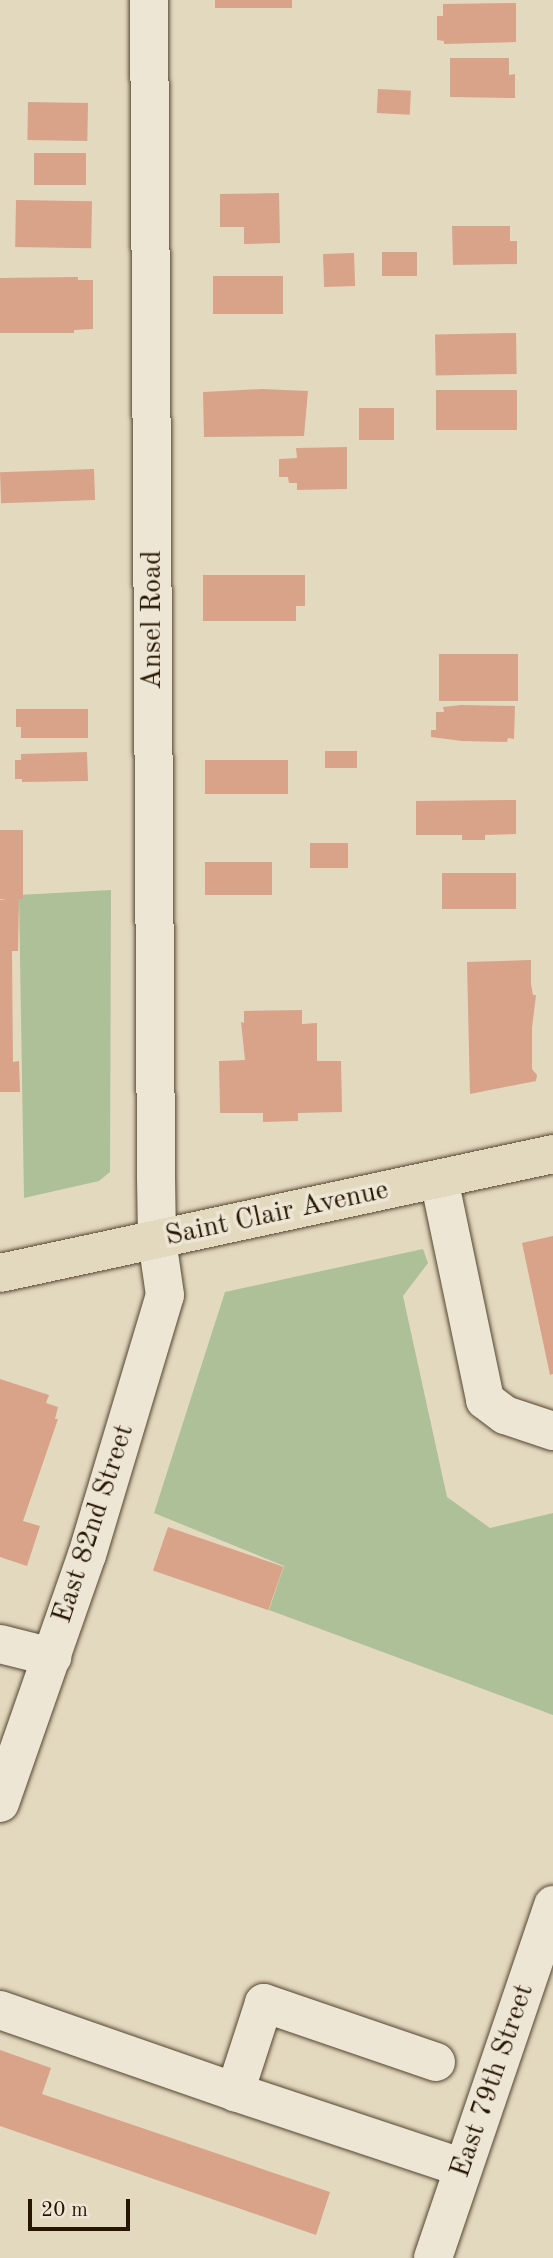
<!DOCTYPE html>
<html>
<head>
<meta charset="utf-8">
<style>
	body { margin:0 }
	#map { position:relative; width:553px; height:2258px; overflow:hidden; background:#e3d9bf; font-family:"Old Standard TT",serif }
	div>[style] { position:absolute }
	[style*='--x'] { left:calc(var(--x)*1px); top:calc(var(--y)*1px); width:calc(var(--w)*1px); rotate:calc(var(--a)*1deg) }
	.green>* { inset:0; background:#adc097 }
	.building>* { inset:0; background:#d8a389; transform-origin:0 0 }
	.roads { filter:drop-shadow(0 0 2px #554630) drop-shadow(0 0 2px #554630) }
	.minor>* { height:38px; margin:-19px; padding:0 19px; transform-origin:19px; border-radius:19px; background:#ede6d5 }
	.major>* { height:38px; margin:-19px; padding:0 19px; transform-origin:19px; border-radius:19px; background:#e3d9bf }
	span { translate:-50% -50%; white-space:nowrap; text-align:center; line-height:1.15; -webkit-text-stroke:7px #ede6d5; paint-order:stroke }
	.street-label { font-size:28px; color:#261500 }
	.scale { position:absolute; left:28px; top:2199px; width:102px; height:32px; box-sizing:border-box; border:4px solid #261500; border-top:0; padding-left:9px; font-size:21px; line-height:24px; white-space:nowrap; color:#261500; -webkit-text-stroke:5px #ede6d5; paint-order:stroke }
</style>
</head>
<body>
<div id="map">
	<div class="green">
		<div style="clip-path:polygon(111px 890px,110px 1172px,99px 1181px,24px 1198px,19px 895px)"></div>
		<div style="clip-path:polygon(423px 1249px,428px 1263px,403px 1296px,447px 1497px,490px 1528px,553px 1513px,553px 1715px,269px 1610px,284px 1566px,154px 1513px,225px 1292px)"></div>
	</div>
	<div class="building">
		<div style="left:215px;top:0;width:77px;height:8px"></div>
		<div style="clip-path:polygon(516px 3px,516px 42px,444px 44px,444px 41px,437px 40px,437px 16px,443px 16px,443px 4px)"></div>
		<div style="clip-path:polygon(450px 58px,509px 58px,509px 75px,515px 74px,515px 98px,450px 97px)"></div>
		<div style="left:378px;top:89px;width:33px;height:24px;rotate:3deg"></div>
		<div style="left:28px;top:102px;width:60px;height:38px;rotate:1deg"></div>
		<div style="left:34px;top:153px;width:52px;height:32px"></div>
		<div style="clip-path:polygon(279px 193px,280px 243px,244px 244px,244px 227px,220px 227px,220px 194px)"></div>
		<div style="left:16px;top:200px;width:76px;height:47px;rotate:1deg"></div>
		<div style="clip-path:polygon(452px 226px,510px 226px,510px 241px,517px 241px,517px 264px,453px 265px)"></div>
		<div style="left:417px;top:252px;width:24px;height:35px;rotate:90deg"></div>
		<div style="left:354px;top:253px;width:33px;height:31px;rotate:88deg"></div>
		<div style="left:213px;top:276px;width:70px;height:38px"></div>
		<div style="clip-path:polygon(78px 277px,78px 280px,93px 280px,93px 329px,74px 330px,74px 333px,0 333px,0 278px)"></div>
		<div style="left:516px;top:333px;width:41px;height:81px;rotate:89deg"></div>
		<div style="clip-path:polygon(262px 389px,308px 391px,304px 436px,204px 437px,203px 392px)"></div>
		<div style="left:517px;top:390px;width:40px;height:81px;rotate:90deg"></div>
		<div style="left:359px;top:408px;width:35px;height:32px"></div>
		<div style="clip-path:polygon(347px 447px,347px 489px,297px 490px,297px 483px,289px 483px,288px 477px,279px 477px,279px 459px,297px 458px,296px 448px)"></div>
		<div style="left:94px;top:469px;width:31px;height:94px;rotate:88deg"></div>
		<div style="clip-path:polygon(203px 575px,305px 575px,305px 606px,296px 606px,296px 621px,203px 621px)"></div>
		<div style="left:439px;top:654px;width:79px;height:47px"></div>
		<div style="clip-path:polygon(461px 705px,515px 706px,514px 739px,508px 738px,507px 742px,462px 741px,431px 737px,431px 730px,436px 730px,436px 712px,444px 712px,443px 707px)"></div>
		<div style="clip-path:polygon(16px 709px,88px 709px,88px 738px,21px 738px,21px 727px,16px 727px)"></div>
		<div style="left:325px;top:751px;width:32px;height:17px"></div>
		<div style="clip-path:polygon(87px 752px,88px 781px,22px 782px,22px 779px,15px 779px,15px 760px,21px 760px,21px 754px)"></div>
		<div style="left:288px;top:760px;width:34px;height:83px;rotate:90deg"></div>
		<div style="clip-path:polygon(516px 800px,516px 834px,485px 835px,485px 840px,462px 840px,462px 835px,416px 835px,416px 801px)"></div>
		<div style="left:0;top:830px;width:23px;height:69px"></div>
		<div style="left:310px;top:843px;width:38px;height:25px"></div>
		<div style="left:205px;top:862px;width:67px;height:33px"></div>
		<div style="left:442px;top:873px;width:74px;height:36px"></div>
		<div style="clip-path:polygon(19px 897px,18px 951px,12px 951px,13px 1062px,19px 1061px,20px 1092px,0 1092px,0 900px)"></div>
		<div style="clip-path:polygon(531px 960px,531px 984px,533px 995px,536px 995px,532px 1028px,532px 1069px,537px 1075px,536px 1081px,470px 1094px,467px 962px)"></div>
		<div style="clip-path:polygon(302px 1010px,302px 1024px,317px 1023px,317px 1061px,341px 1061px,342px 1112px,298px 1113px,298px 1121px,263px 1122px,263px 1113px,220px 1113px,219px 1061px,245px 1060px,241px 1022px,244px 1023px,244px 1011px)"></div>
		<div style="clip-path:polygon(553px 1236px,553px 1374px,550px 1375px,522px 1243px)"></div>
		<div style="clip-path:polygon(0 1379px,49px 1395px,46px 1403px,58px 1407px,55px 1419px,58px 1419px,23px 1521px,40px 1526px,27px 1566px,0 1557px)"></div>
		<div style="left:168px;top:1527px;width:122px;height:46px;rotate:19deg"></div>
		<div style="clip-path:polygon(0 2050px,51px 2068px,42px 2094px,330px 2192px,316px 2235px,0 2126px)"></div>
	</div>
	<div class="roads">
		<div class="minor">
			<div style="--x:439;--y:1179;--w:226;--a:78.2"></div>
			<div style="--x:485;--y:1400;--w:25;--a:37"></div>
			<div style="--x:505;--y:1415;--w:51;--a:18.4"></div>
			<div style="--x:0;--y:1644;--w:54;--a:14"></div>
			<div style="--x:0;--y:1803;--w:263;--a:-70.7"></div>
			<div style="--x:87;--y:1555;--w:271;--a:-73.3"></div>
			<div style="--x:165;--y:1295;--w:56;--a:-98.3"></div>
			<div style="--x:157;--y:1240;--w:65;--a:-90.9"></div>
			<div style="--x:156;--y:1175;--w:1175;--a:-90.34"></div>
			<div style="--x:0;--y:2010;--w:249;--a:19.2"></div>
			<div style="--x:436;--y:2062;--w:182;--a:-161.1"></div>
			<div style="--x:264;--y:2003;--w:94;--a:108"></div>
			<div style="--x:235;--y:2092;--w:240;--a:18.4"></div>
			<div style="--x:433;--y:2258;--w:373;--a:-71.2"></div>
		</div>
		<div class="major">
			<div style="--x:0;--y:1273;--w:566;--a:-12.14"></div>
		</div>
	</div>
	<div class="street-label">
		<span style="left:153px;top:620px;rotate:-90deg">Ansel Road</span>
		<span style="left:277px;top:1214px;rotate:-12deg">Saint Clair Avenue</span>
		<span style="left:94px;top:1524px;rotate:-72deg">East 82nd Street</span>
		<span style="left:493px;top:2081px;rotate:-71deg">East 79th Street</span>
	</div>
	<div class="scale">20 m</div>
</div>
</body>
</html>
